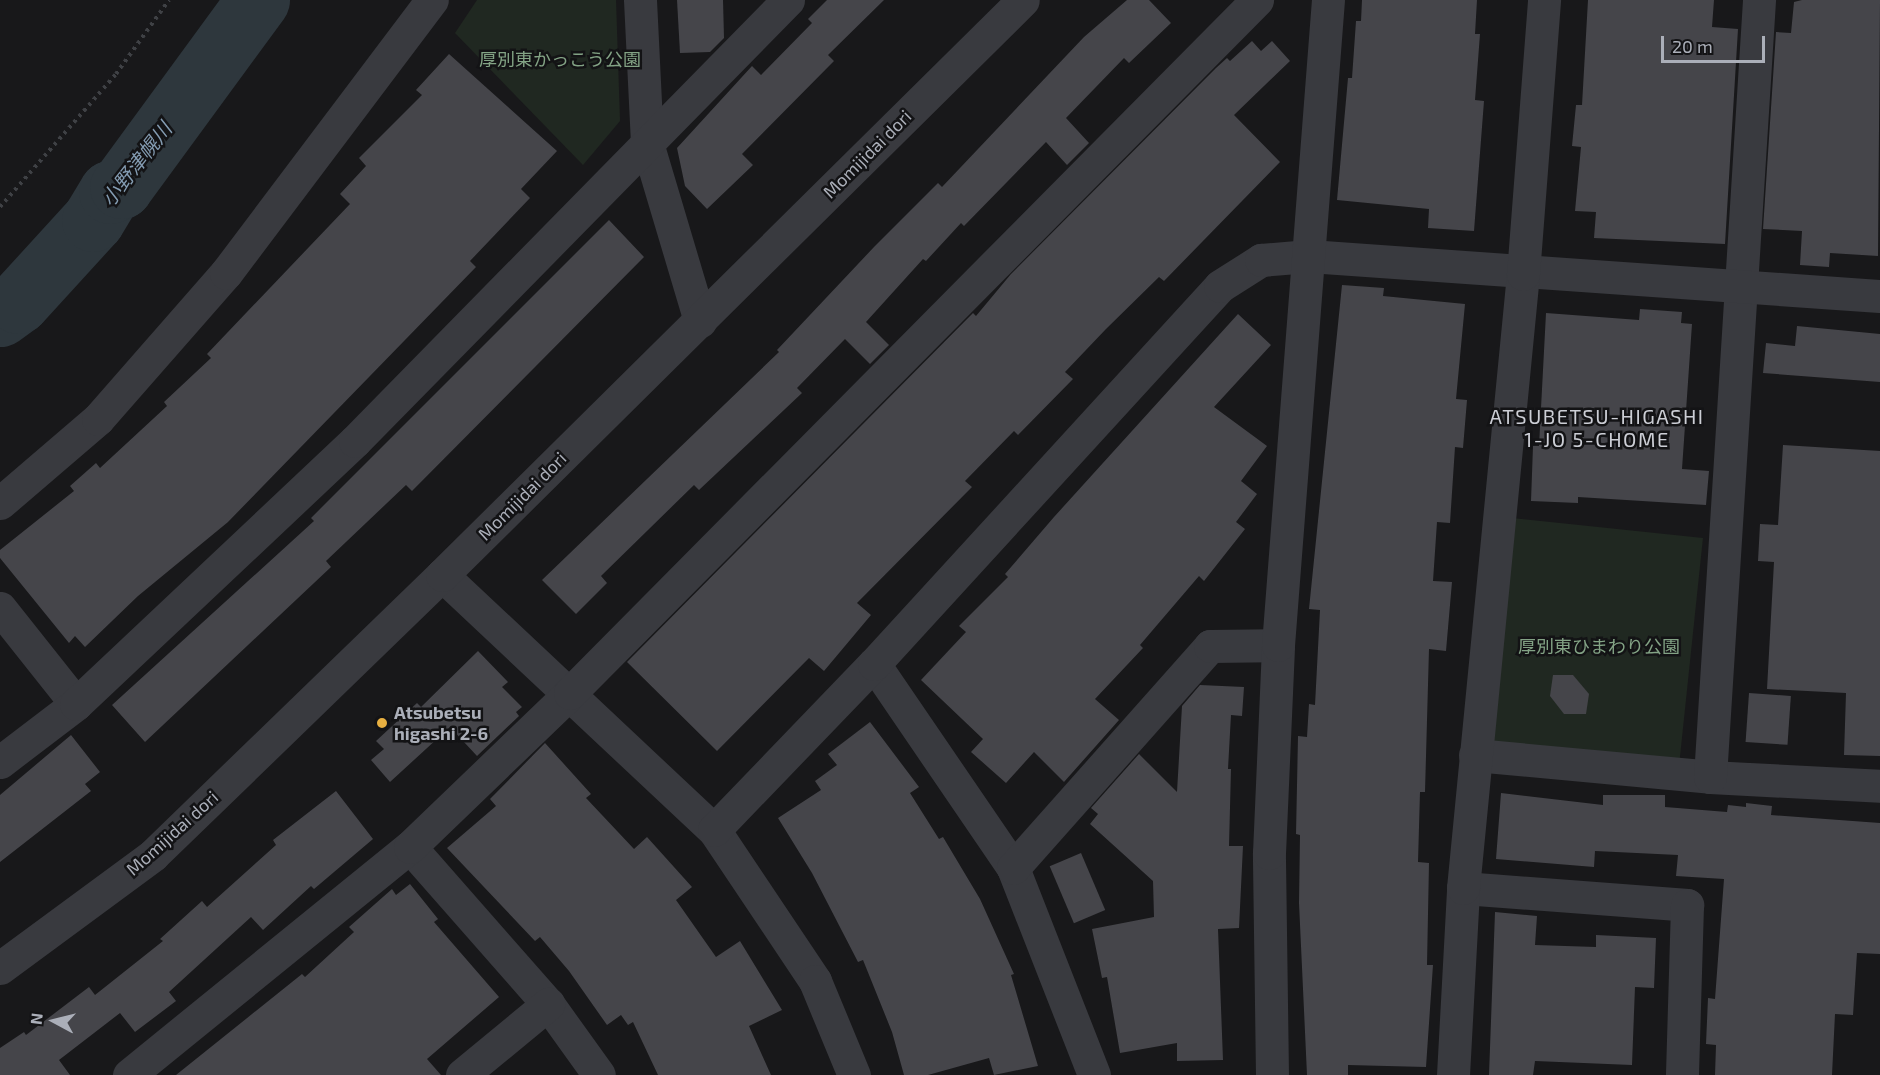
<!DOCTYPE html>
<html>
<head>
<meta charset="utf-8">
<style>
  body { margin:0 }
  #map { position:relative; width:1880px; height:1075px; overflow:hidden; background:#18181a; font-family:"Exo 2","Noto Sans JP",sans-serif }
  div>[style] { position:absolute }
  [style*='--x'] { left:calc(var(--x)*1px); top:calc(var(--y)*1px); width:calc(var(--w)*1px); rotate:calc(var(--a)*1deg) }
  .green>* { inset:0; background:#202821; transform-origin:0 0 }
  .river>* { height:63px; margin:-31.5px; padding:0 31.5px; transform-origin:31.5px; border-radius:31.5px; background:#2e373d }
  .building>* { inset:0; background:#45454a; transform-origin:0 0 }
  .path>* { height:4px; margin-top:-2px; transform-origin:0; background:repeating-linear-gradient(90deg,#3f4145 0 3px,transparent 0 7.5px) }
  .minor>* { height:33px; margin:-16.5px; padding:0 16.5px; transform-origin:16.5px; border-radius:16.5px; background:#393a3f }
  .tertiary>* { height:33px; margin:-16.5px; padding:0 16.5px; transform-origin:16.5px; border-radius:16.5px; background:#393a3f }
  .dots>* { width:16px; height:16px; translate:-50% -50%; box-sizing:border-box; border:3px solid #131315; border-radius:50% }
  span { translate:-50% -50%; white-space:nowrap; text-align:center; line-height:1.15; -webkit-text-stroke:5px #131315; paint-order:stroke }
  .park-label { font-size:18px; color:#83a385 }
  .street-label { font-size:18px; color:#abafb9 }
  .poi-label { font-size:18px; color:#abafb9; font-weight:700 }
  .left { translate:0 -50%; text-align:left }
  .water-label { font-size:20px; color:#849cb2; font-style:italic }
  .neighbourhood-label { font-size:20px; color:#ccced5; letter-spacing:1.5px }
  .north { position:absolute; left:24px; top:991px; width:60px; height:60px; -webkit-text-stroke:4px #131315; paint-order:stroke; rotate:277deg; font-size:16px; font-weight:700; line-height:24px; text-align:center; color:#abafb9 }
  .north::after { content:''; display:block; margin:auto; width:21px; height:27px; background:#abafb9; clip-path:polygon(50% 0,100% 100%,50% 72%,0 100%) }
  .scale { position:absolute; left:1661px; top:36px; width:104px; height:27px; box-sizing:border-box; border:3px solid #abafb9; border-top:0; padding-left:8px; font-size:18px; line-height:21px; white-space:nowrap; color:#abafb9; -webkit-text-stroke:4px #131315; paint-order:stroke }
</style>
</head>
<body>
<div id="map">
  <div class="green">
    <i style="clip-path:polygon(477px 0,616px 0,620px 121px,583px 165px,455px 33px)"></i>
    <i style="left:1512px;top:518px;width:192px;height:229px;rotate:6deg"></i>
  </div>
  <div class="river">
    <i style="--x:0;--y:315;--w:22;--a:-36"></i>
    <i style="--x:18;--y:302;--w:111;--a:-47.6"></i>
    <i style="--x:93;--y:220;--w:33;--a:-59"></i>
    <i style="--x:110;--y:192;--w:12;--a:-24"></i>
    <i style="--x:121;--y:187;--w:232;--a:-53.8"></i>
  </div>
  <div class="building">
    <i style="clip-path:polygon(677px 0,723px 0,724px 38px,710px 52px,680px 53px)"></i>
    <i style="clip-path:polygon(827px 0,884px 0,828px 55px,834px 61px,742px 154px,753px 165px,707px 209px,685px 186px,677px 148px,752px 66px,761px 75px,812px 23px,808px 19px)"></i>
    <i style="clip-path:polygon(1127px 0,1149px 0,1171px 23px,1129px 63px,1124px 58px,1066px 118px,1089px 143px,1067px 165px,1046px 142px,964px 226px,961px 223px,926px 261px,923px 259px,866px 322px,889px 345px,870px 364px,845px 339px,797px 388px,802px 393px,699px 490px,694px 485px,601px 576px,607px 583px,576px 614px,542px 580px,779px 352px,777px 350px,874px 247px,938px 183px,942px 187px,1084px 37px)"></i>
    <i style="clip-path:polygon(1362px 0,1477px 0,1475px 34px,1480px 34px,1475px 100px,1484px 101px,1474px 231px,1428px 228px,1429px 209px,1337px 200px,1348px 78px,1352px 78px,1356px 21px,1361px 21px)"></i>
    <i style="clip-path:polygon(1588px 0,1714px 0,1712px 27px,1738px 29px,1725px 244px,1594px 238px,1596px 212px,1575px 211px,1581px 147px,1572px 146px,1576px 105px,1582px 105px)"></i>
    <i style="clip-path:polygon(1802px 0,1880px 0,1878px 256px,1830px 253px,1829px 267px,1800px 265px,1802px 231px,1763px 229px,1776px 32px,1791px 33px,1794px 2px)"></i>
    <i style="clip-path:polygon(1252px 41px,1261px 51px,1272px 41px,1290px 61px,1234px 115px,1280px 162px,1164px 281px,1159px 277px,1106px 329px,1065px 372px,1073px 379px,1018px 435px,1014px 431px,965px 481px,972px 487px,857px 603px,871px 615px,824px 671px,809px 658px,717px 751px,627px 662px,973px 313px,976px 316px,1011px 274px,1216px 68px,1227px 58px,1230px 61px)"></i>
    <i style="clip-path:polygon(449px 54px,557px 151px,521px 189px,530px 198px,470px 261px,476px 267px,228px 522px,138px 596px,85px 647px,75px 636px,69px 643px,0 558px,0 550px,74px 491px,70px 486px,96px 463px,100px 468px,167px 406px,164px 402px,211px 358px,207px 354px,350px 204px,340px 194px,366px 166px,359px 158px,422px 95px,416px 90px)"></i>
    <i style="clip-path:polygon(609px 220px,644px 257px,412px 491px,406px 485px,326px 561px,331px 567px,145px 742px,112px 705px,314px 521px,311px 518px)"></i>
    <i style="clip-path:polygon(1342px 285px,1384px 288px,1383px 296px,1465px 304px,1456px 399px,1467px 400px,1463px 448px,1455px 447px,1450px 523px,1437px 522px,1433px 581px,1452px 582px,1446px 651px,1429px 649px,1425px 792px,1420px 792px,1418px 862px,1429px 863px,1427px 965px,1433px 965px,1426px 1067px,1348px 1065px,1348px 1075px,1307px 1075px,1299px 903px,1300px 835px,1296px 834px,1298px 736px,1307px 737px,1309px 704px,1315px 705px,1320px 610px,1309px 609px)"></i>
    <i style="clip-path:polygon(1640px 309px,1682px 312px,1681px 323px,1692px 324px,1682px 469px,1709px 471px,1706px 505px,1578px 497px,1578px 503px,1531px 501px,1533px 446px,1539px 446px,1546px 313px,1639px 320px)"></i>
    <i style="clip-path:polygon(1238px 314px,1271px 345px,1214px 407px,1267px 446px,1241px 481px,1257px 494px,1236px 522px,1245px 529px,1204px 581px,1199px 576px,1140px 645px,1143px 648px,1095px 699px,1119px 720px,1064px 782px,1034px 752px,1006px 783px,971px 752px,983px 739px,921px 680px,966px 632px,959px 626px,1008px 577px,1005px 574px,1054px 517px)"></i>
    <i style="clip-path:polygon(1797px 326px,1880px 334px,1880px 382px,1763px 373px,1766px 343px,1795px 346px)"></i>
    <i style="clip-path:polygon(1783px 445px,1880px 451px,1880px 756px,1844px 755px,1846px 693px,1767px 689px,1774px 562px,1758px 561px,1760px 524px,1778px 525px)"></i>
    <i style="clip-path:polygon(478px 651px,508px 682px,502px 687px,522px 707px,516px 712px,519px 716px,477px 756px,450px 727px,390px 782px,371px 760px,384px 749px,376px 741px,417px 703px,421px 707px)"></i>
    <i style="clip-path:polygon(1553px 675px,1573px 675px,1589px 694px,1586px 714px,1564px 714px,1550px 696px)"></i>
    <i style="clip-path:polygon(1200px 685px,1244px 687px,1242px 716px,1231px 715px,1228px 769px,1231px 769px,1229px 846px,1243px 846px,1239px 928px,1218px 929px,1223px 1060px,1177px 1061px,1177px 1043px,1120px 1053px,1107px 977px,1102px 978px,1092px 929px,1154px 917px,1153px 881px,1090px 824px,1098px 814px,1091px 808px,1139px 754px,1177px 792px,1182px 706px)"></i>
    <i style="left:1749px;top:693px;width:42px;height:49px;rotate:4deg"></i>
    <i style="clip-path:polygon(870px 722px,919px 787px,910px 793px,939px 839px,943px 837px,980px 899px,1014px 974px,1011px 975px,1038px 1066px,994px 1075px,989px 1058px,928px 1075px,904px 1075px,892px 1032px,863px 960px,858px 962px,812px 873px,778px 818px,821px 790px,815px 781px,837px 765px,828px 754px)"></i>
    <i style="clip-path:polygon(71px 735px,100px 772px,85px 784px,91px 791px,0 862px,0 795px)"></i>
    <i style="clip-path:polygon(545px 743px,591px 794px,586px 798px,634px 849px,647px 837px,692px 887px,676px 900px,716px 957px,740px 941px,782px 1010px,749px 1026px,771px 1075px,658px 1075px,633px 1022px,628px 1025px,621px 1015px,607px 1025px,569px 971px,540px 937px,535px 941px,447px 848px,496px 806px,490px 799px)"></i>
    <i style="clip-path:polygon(336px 791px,373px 839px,314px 889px,311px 886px,263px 930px,251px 917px,169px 992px,176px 1001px,135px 1032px,120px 1013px,59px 1060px,70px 1075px,0 1075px,0 1048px,24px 1032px,26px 1035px,89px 987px,95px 995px,163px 941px,160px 939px,202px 901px,207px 907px,276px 845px,273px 840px)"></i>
    <i style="clip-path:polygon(1501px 793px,1603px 805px,1603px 795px,1665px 795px,1665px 807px,1727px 812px,1728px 805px,1746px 807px,1746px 803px,1772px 806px,1771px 815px,1880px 823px,1880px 954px,1857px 953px,1853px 1015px,1835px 1014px,1832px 1075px,1715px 1075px,1716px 1045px,1706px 1044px,1708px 998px,1715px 999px,1724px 879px,1676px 876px,1678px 855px,1595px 851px,1594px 867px,1496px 859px)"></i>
    <i style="left:1081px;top:853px;width:62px;height:34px;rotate:67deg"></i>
    <i style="clip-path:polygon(410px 884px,438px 919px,434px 922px,499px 997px,427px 1059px,441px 1075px,176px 1075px,302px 974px,305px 977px,354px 932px,349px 927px,392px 889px,396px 895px)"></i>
    <i style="clip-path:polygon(1495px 912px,1537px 916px,1535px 945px,1596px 947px,1596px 935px,1656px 938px,1654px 988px,1635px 987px,1632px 1065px,1535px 1061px,1533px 1075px,1489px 1075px)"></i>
  </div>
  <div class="path">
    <i style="--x:0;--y:207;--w:176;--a:-48.9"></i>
    <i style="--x:116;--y:74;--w:91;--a:-54.4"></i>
  </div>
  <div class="minor">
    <i style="--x:640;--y:0;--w:143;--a:87.2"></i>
    <i style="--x:647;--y:143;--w:186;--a:73.4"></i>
    <i style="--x:0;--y:503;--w:129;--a:-40.6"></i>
    <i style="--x:98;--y:419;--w:194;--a:-48.8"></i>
    <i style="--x:226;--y:273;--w:342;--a:-53"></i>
    <i style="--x:442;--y:575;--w:373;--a:43.2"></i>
    <i style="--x:714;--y:830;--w:182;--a:56.2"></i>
    <i style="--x:815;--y:981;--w:102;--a:67.5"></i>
    <i style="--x:0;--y:608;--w:122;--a:51.6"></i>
    <i style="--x:874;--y:664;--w:247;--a:55.7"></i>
    <i style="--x:1013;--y:868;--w:222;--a:68.6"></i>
    <i style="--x:1475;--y:755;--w:236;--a:5.3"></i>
    <i style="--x:1710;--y:777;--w:170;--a:3"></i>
    <i style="--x:0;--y:762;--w:96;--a:-37.3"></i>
    <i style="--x:76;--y:704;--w:383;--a:-43.3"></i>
    <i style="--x:355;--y:441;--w:618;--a:-45.52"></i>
    <i style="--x:1710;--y:777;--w:779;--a:-86.39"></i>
    <i style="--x:714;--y:830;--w:231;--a:-46.1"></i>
    <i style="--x:874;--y:664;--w:512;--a:-47.53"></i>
    <i style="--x:1220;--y:286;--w:49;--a:-32.4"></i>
    <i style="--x:1261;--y:260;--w:48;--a:-4.8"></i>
    <i style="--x:1309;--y:256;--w:572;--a:4.01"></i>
    <i style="--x:410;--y:847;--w:209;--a:48.7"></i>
    <i style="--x:548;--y:1004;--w:87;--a:54.3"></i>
    <i style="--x:1013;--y:868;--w:297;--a:-48.4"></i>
    <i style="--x:1210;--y:646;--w:68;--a:-0.8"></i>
    <i style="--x:1463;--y:888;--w:225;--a:4.3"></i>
    <i style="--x:1687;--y:905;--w:170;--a:91.7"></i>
    <i style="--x:129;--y:1075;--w:362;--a:-39.1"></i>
    <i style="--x:410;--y:847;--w:222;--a:-43.9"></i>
    <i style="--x:570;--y:693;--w:976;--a:-45.25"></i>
    <i style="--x:462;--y:1075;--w:112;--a:-39.5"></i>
    <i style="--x:1272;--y:1075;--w:222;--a:-90.8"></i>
    <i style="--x:1269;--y:853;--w:208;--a:-87.5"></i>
    <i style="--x:1278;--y:645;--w:647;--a:-85.57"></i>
    <i style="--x:1453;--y:1075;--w:187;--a:-86.9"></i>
    <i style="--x:1463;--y:888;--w:617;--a:-84.42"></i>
    <i style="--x:1523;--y:274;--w:275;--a:-85.6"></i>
  </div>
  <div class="tertiary">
    <i style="--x:0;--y:968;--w:190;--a:-36.4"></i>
    <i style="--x:153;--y:855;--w:402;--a:-44.1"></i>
    <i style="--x:442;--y:575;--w:817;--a:-44.7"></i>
  </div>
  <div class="dots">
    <i style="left:382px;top:723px;background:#e8b041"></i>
  </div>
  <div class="park-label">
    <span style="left:560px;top:59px">厚別東かっこう公園</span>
    <span style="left:1599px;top:646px">厚別東ひまわり公園</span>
  </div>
  <div class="street-label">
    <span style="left:867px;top:154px;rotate:-45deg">Momijidai dori</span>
    <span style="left:522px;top:496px;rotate:-45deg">Momijidai dori</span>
    <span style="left:172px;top:833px;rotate:-42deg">Momijidai dori</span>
  </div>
  <div class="poi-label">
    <span class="left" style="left:394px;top:723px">Atsubetsu<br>higashi 2-6</span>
  </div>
  <div class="water-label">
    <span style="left:136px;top:164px;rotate:-52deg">小野津幌川</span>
  </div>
  <div class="neighbourhood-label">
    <span style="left:1597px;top:428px">ATSUBETSU-HIGASHI<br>1-JO 5-CHOME</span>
  </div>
  <div class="north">N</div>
  <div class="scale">20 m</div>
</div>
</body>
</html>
